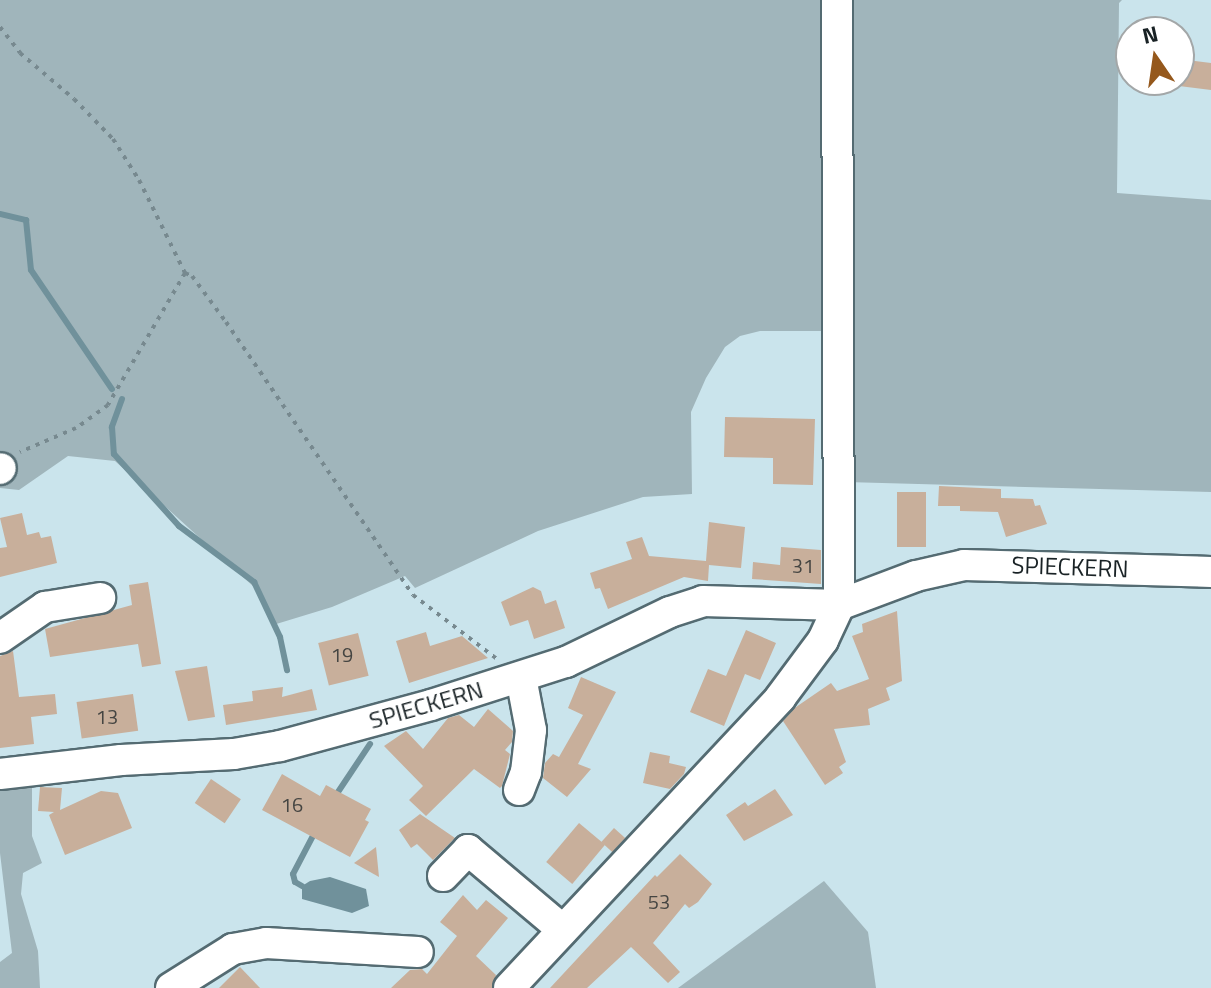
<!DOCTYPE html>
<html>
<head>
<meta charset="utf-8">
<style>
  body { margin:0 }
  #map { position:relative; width:1211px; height:988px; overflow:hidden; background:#cae4ec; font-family:"Titillium Web",sans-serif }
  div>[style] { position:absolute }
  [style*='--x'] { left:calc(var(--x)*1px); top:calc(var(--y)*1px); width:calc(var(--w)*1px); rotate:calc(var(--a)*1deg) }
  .green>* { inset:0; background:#a0b5bb }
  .water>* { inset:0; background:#70919b }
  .stream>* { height:6px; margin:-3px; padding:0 3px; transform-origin:3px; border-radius:3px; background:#70919b }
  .building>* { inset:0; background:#c8af9b; transform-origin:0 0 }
  .path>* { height:4px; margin-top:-2px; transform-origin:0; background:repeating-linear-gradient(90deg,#77898f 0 4px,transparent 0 10px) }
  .roads { filter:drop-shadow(2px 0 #546b72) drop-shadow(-2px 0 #546b72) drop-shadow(0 2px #546b72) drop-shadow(0 -2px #546b72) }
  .minor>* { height:30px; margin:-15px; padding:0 15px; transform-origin:15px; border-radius:15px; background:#fff }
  span { translate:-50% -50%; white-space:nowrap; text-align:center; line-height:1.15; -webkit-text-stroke:7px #fff; paint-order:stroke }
  .number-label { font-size:20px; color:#454542 }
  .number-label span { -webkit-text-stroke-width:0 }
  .street-label { font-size:24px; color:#192225 }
  .north { position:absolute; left:1115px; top:16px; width:80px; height:80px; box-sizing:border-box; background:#fff; border:2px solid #a3a7a8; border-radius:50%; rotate:347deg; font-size:22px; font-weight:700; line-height:32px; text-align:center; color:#192225 }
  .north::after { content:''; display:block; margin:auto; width:28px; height:36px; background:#95581c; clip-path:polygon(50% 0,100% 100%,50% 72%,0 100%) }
</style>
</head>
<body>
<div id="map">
  <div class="green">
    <i style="clip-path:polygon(0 0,1122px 0,1119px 3px,1117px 193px,1211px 200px,1211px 492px,846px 482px,846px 331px,760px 331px,740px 336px,725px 347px,706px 378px,691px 412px,692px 494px,643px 497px,538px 531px,415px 588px,405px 576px,332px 607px,273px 625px,254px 587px,115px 461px,68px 456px,19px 490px,0 488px)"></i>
    <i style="clip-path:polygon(32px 781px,32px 836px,42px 863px,23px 873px,21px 894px,38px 951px,40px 988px,0 988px,0 962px,12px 953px,0 853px,0 785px)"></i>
    <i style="clip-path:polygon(824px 881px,868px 932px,876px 988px,678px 988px)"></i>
  </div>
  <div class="water">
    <i style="clip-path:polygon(330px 877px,366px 889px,369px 906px,352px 913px,302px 899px,302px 886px,310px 881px)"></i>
  </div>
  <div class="stream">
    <i style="--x:0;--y:214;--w:27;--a:13"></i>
    <i style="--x:26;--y:220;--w:50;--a:84.3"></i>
    <i style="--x:31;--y:270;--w:144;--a:55.8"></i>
    <i style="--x:122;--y:399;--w:30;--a:110"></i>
    <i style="--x:112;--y:427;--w:27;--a:86"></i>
    <i style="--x:114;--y:454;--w:97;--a:47.9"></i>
    <i style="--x:179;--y:526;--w:94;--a:36.7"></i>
    <i style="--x:254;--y:582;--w:61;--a:64.7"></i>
    <i style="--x:280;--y:637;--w:34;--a:78"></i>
    <i style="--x:334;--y:798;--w:65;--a:-56.3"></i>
    <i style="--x:302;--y:886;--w:8;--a:-150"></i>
    <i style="--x:295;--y:882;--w:8;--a:-104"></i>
    <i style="--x:293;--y:874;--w:47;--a:-62.4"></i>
  </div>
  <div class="building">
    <i style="clip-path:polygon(1179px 59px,1211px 63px,1211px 90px,1179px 86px)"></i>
    <i style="clip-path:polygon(725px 417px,815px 419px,813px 485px,773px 484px,773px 458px,724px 457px)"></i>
    <i style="clip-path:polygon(939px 486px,1001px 489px,1001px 498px,1033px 499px,1035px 506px,1040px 505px,1047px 524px,1006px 537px,998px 512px,960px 511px,960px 506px,938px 506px)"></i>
    <i style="left:897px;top:492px;width:29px;height:55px"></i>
    <i style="clip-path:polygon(22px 513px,27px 535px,39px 532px,41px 538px,51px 536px,57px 563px,0 577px,0 548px,7px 547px,0 518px)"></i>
    <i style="clip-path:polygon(709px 522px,745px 527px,741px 568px,709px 565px,708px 581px,684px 577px,608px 609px,600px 588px,595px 589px,590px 573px,632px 559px,626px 542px,642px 537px,649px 556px,706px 561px)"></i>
    <i style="clip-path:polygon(781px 547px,821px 550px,821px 584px,752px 579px,753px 562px,780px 565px)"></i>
    <i style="clip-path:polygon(148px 582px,161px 664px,142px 667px,138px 644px,50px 657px,45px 629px,132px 605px,129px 585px)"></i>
    <i style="clip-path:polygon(533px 587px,541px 591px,545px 604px,556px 600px,565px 628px,534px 639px,528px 620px,510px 626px,501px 602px)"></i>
    <i style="clip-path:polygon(897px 611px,902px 681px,886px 688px,890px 700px,868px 709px,870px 725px,834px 729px,846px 762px,839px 767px,843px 773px,825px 785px,783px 721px,796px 707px,831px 683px,837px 691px,869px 679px,852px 636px,863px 632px,862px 624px)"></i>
    <i style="clip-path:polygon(746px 630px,776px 643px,760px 680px,745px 674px,724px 726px,690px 712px,708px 669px,726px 676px)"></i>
    <i style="clip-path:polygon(426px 632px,430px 646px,462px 636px,488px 658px,409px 683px,396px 641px)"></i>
    <i style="left:358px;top:633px;width:44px;height:41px;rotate:76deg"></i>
    <i style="clip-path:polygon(13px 651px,19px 697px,55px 694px,57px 714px,31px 717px,34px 744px,0 748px,0 656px)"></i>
    <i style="clip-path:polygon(207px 666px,215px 717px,188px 721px,175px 671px)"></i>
    <i style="clip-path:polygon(581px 677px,616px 692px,578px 764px,591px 769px,567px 797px,543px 778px,545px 763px,553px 754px,559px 757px,583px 715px,568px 708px)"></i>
    <i style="clip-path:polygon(283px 687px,282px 697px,312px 689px,317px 710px,226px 725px,223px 705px,253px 701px,252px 691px)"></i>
    <i style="left:133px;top:694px;width:37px;height:57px;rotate:82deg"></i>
    <i style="clip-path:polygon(488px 709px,513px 731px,512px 742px,505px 750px,510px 754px,502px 786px,500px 788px,474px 769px,426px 816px,409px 800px,423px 786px,384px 746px,406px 731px,423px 749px,448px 718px,459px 715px,474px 727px)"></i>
    <i style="clip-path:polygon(650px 752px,670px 756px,669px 763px,686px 767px,684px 774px,670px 789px,643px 783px)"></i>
    <i style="clip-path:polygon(282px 774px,320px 796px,326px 785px,371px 809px,365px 820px,369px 822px,350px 857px,262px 810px)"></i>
    <i style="left:211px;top:779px;width:36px;height:29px;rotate:34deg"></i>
    <i style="clip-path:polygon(40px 787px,62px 788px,60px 810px,101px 791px,118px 793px,132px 828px,65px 855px,49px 815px,54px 812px,38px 811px)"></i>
    <i style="clip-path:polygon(775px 789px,793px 815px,744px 841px,726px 815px,745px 802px,748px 806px)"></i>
    <i style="clip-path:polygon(420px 814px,455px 838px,433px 860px,417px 844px,411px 848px,399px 830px)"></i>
    <i style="left:579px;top:823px;width:34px;height:51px;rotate:40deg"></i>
    <i style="left:614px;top:828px;width:15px;height:19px;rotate:42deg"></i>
    <i style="clip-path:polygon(376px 847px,379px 877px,354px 863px)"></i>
    <i style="clip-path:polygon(680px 854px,712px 884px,698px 902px,689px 908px,685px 904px,653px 943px,680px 972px,668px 983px,631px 947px,587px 988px,550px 988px,655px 875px,657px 877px)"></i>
    <i style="clip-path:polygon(463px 895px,477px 910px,486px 900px,508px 918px,476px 956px,496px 975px,492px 988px,391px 988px,410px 970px,422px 969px,427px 974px,457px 936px,440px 922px)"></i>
    <i style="clip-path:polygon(240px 967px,260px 988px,219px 988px)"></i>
  </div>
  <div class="path">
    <i style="--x:0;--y:27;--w:33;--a:52"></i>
    <i style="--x:20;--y:53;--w:71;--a:40.4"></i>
    <i style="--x:74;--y:99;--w:56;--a:45.7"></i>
    <i style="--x:113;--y:139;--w:49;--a:57.6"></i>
    <i style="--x:139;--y:180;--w:104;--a:63.7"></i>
    <i style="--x:185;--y:273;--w:153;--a:120.3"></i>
    <i style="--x:108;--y:405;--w:39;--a:144"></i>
    <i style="--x:76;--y:428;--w:61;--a:156.8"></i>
    <i style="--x:185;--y:273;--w:8;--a:23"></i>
    <i style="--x:192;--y:276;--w:57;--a:53.5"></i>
    <i style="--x:226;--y:322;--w:331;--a:55.6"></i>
    <i style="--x:413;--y:595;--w:106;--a:37.3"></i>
  </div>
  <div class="roads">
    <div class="minor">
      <i style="--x:0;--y:469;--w:1;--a:-45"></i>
      <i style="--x:0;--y:638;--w:55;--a:-34.6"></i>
      <i style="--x:45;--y:607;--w:56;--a:-9.3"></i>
      <i style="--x:0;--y:774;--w:122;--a:-6.6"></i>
      <i style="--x:121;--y:760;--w:113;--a:-3"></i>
      <i style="--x:234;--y:754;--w:47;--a:-9.9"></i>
      <i style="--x:280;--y:746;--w:156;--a:-15.2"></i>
      <i style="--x:431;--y:705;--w:142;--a:-17.7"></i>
      <i style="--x:566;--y:662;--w:115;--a:-25.7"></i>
      <i style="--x:670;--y:612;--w:35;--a:-18"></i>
      <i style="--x:703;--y:601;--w:136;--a:1.7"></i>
      <i style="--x:839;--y:605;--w:82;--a:-20.6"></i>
      <i style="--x:916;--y:576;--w:49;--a:-12.9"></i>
      <i style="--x:964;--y:565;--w:247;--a:1.6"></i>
      <i style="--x:519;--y:790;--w:19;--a:-69"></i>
      <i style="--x:526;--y:772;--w:42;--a:-83.2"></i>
      <i style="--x:531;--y:730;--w:54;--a:-100.7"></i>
      <i style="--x:443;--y:876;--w:36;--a:-46"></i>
      <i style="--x:468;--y:850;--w:124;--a:40.1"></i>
      <i style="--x:171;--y:988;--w:73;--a:-32.2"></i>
      <i style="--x:233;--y:949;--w:34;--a:-10"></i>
      <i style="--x:266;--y:943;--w:152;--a:3.4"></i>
      <i style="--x:509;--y:988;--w:397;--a:-46.9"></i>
      <i style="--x:780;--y:698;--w:72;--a:-53.4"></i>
      <i style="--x:823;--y:640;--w:38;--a:-65"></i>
      <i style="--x:839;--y:605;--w:605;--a:-90.19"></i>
    </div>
  </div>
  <div class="number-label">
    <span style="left:803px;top:565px">31</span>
    <span style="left:342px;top:654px">19</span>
    <span style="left:107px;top:716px">13</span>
    <span style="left:292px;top:804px">16</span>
    <span style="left:659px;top:901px">53</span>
  </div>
  <div class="street-label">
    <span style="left:1070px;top:567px;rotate:2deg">SPIECKERN</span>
    <span style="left:426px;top:705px;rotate:-16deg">SPIECKERN</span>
  </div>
  <div class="north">N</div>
</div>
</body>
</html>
